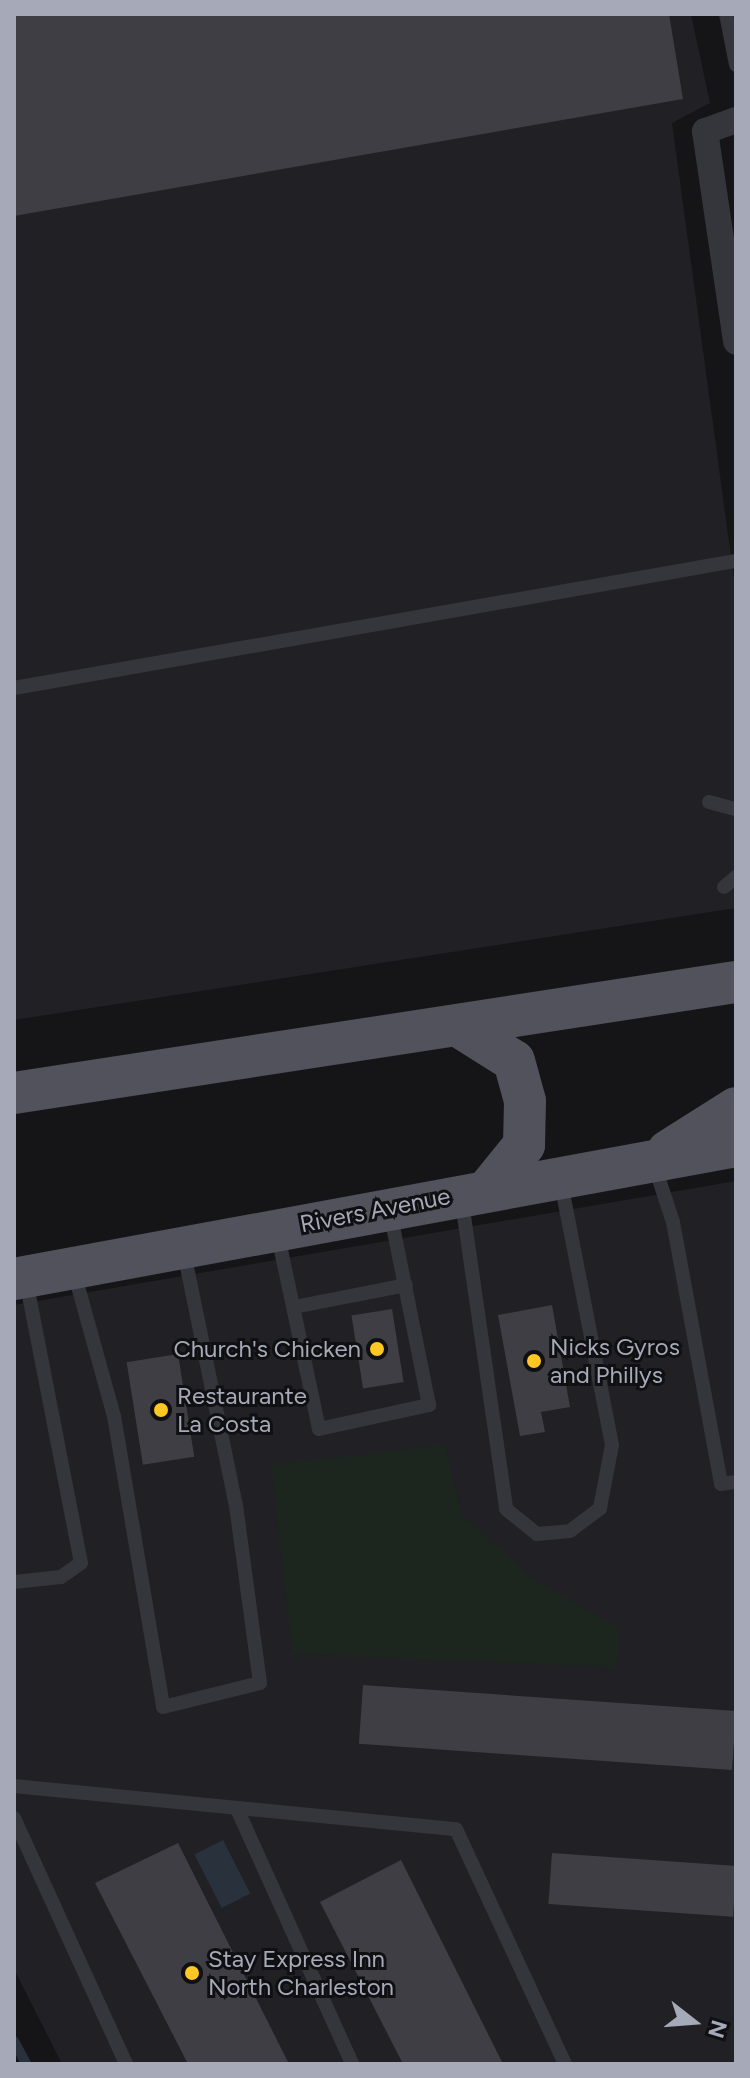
<!DOCTYPE html>
<html>
<head>
<meta charset="utf-8">
<style>
  body { margin:0 }
  #map { position:relative; width:750px; height:2078px; overflow:hidden; background:#151517; font-family:Figtree,sans-serif }
  div>[style] { position:absolute }
  [style*='--x'] { left:calc(var(--x)*1px); top:calc(var(--y)*1px); width:calc(var(--w)*1px); rotate:calc(var(--a)*1deg) }
  .built>* { inset:0; background:#212024 }
  .green>* { inset:0; background:#1c251e }
  .water>* { inset:0; background:#29323c; transform-origin:0 0 }
  .stream>* { height:10px; margin:-5px; padding:0 5px; transform-origin:5px; border-radius:5px; background:#29323c }
  .building>* { inset:0; background:#3e3e44; transform-origin:0 0 }
  .service>* { height:14px; margin:-7px; padding:0 7px; transform-origin:7px; border-radius:7px; background:#35363c }
  .minor>* { height:26px; margin:-13px; padding:0 13px; transform-origin:13px; border-radius:13px; background:#35363c }
  .primary>* { height:42px; margin:-21px; padding:0 21px; transform-origin:21px; border-radius:21px; background:#51525c }
  .dots>* { width:22px; height:22px; translate:-50% -50%; box-sizing:border-box; border:4px solid #101012; border-radius:50% }
  span { translate:-50% -50%; white-space:nowrap; text-align:center; line-height:1.15; -webkit-text-stroke:6px #101012; paint-order:stroke }
  .street-label { font-size:24px; color:#a5a9b8 }
  .poi-label { font-size:24px; color:#a5a9b8 }
  .left { translate:0 -50%; text-align:left }
  .right { translate:-100% -50%; text-align:right }
  .frame { position:absolute; inset:0; border:16px solid #a5a9b8; pointer-events:none }
  .north { position:absolute; left:654px; top:1982px; width:80px; height:80px; -webkit-text-stroke:6px #101012; paint-order:stroke; rotate:107deg; font-size:22px; font-weight:700; line-height:32px; text-align:center; color:#a5a9b8 }
  .north::after { content:''; display:block; margin:auto; width:28px; height:36px; background:#a5a9b8; clip-path:polygon(50% 0,100% 100%,50% 72%,0 100%) }
</style>
</head>
<body>
<div id="map">
  <div class="built">
    <i style="clip-path:polygon(14px 14px,691px 14px,710px 103px,672px 123px,736px 593px,736px 908px,14px 1020px)"></i>
    <i style="clip-path:polygon(736px 1181px,736px 2064px,62px 2064px,14px 1969px,14px 1305px)"></i>
  </div>
  <div class="green">
    <i style="clip-path:polygon(445px 1444px,462px 1515px,536px 1580px,620px 1629px,617px 1667px,292px 1654px,271px 1465px)"></i>
  </div>
  <div class="water">
    <i style="left:223px;top:1840px;width:60px;height:32px;rotate:63deg"></i>
  </div>
  <div class="stream">
    <i style="--x:14;--y:2041;--w:26;--a:62"></i>
  </div>
  <div class="building">
    <i style="clip-path:polygon(14px 14px,669px 14px,683px 99px,14px 216px)"></i>
    <i style="clip-path:polygon(552px 1305px,570px 1407px,541px 1412px,545px 1432px,520px 1436px,498px 1315px)"></i>
    <i style="left:392px;top:1309px;width:74px;height:41px;rotate:81deg"></i>
    <i style="left:178px;top:1354px;width:104px;height:52px;rotate:81deg"></i>
    <i style="left:363px;top:1685px;width:374px;height:59px;rotate:4deg"></i>
    <i style="clip-path:polygon(178px 1843px,289px 2064px,188px 2064px,95px 1883px)"></i>
    <i style="left:552px;top:1853px;width:185px;height:51px;rotate:4deg"></i>
    <i style="clip-path:polygon(401px 1860px,503px 2064px,403px 2064px,320px 1902px)"></i>
  </div>
  <div class="service">
    <i style="--x:726;--y:14;--w:52;--a:78.9"></i>
    <i style="--x:14;--y:688;--w:733;--a:-9.98"></i>
    <i style="--x:709;--y:802;--w:28;--a:15"></i>
    <i style="--x:724;--y:887;--w:16;--a:-40"></i>
    <i style="--x:654;--y:1164;--w:61;--a:71.9"></i>
    <i style="--x:673;--y:1222;--w:266;--a:79.6"></i>
    <i style="--x:721;--y:1484;--w:15;--a:-8"></i>
    <i style="--x:462;--y:1202;--w:310;--a:81.8"></i>
    <i style="--x:506;--y:1509;--w:40;--a:39"></i>
    <i style="--x:537;--y:1534;--w:33;--a:-5"></i>
    <i style="--x:570;--y:1531;--w:38;--a:-37"></i>
    <i style="--x:600;--y:1508;--w:64;--a:-79.2"></i>
    <i style="--x:612;--y:1445;--w:267;--a:-101"></i>
    <i style="--x:278;--y:1236;--w:197;--a:78"></i>
    <i style="--x:319;--y:1429;--w:113;--a:-12.3"></i>
    <i style="--x:429;--y:1405;--w:198;--a:-101.4"></i>
    <i style="--x:74;--y:1272;--w:149;--a:74.5"></i>
    <i style="--x:114;--y:1416;--w:295;--a:80.4"></i>
    <i style="--x:163;--y:1707;--w:100;--a:-13.9"></i>
    <i style="--x:260;--y:1683;--w:179;--a:-97.7"></i>
    <i style="--x:236;--y:1506;--w:259;--a:-101.6"></i>
    <i style="--x:294;--y:1307;--w:114;--a:-11.1"></i>
    <i style="--x:14;--y:1582;--w:47;--a:-6.1"></i>
    <i style="--x:61;--y:1577;--w:24;--a:-35"></i>
    <i style="--x:81;--y:1563;--w:288;--a:-101"></i>
    <i style="--x:14;--y:1786;--w:444;--a:5.6"></i>
    <i style="--x:456;--y:1829;--w:259;--a:65.1"></i>
    <i style="--x:238;--y:1811;--w:277;--a:65.7"></i>
    <i style="--x:14;--y:1818;--w:270;--a:65.5"></i>
  </div>
  <div class="minor">
    <i style="--x:736;--y:120;--w:33;--a:160"></i>
    <i style="--x:705;--y:131;--w:213;--a:81.6"></i>
  </div>
  <div class="primary">
    <i style="--x:463;--y:1029;--w:60;--a:32.1"></i>
    <i style="--x:514;--y:1061;--w:41;--a:74.6"></i>
    <i style="--x:525;--y:1101;--w:44;--a:91.3"></i>
    <i style="--x:524;--y:1145;--w:55;--a:129.1"></i>
    <i style="--x:14;--y:1093;--w:730;--a:-8.74"></i>
    <i style="--x:668;--y:1151;--w:80;--a:-32.3"></i>
    <i style="--x:14;--y:1279;--w:734;--a:-10.44"></i>
  </div>
  <div class="dots">
    <i style="left:377px;top:1349px;background:#ffc724"></i>
    <i style="left:534px;top:1361px;background:#ffc724"></i>
    <i style="left:161px;top:1410px;background:#ffc724"></i>
    <i style="left:192px;top:1973px;background:#ffc724"></i>
  </div>
  <div class="street-label">
    <span style="left:375px;top:1210px;rotate:-11deg">Rivers Avenue</span>
  </div>
  <div class="poi-label">
    <span class="left" style="left:550px;top:1361px">Nicks Gyros<br>and Phillys</span>
    <span class="right" style="left:361px;top:1349px">Church's Chicken</span>
    <span class="left" style="left:177px;top:1410px">Restaurante<br>La Costa</span>
    <span class="left" style="left:208px;top:1973px">Stay Express Inn<br>North Charleston</span>
  </div>
  <div class="frame"></div>
  <div class="north">N</div>
</div>
</body>
</html>
